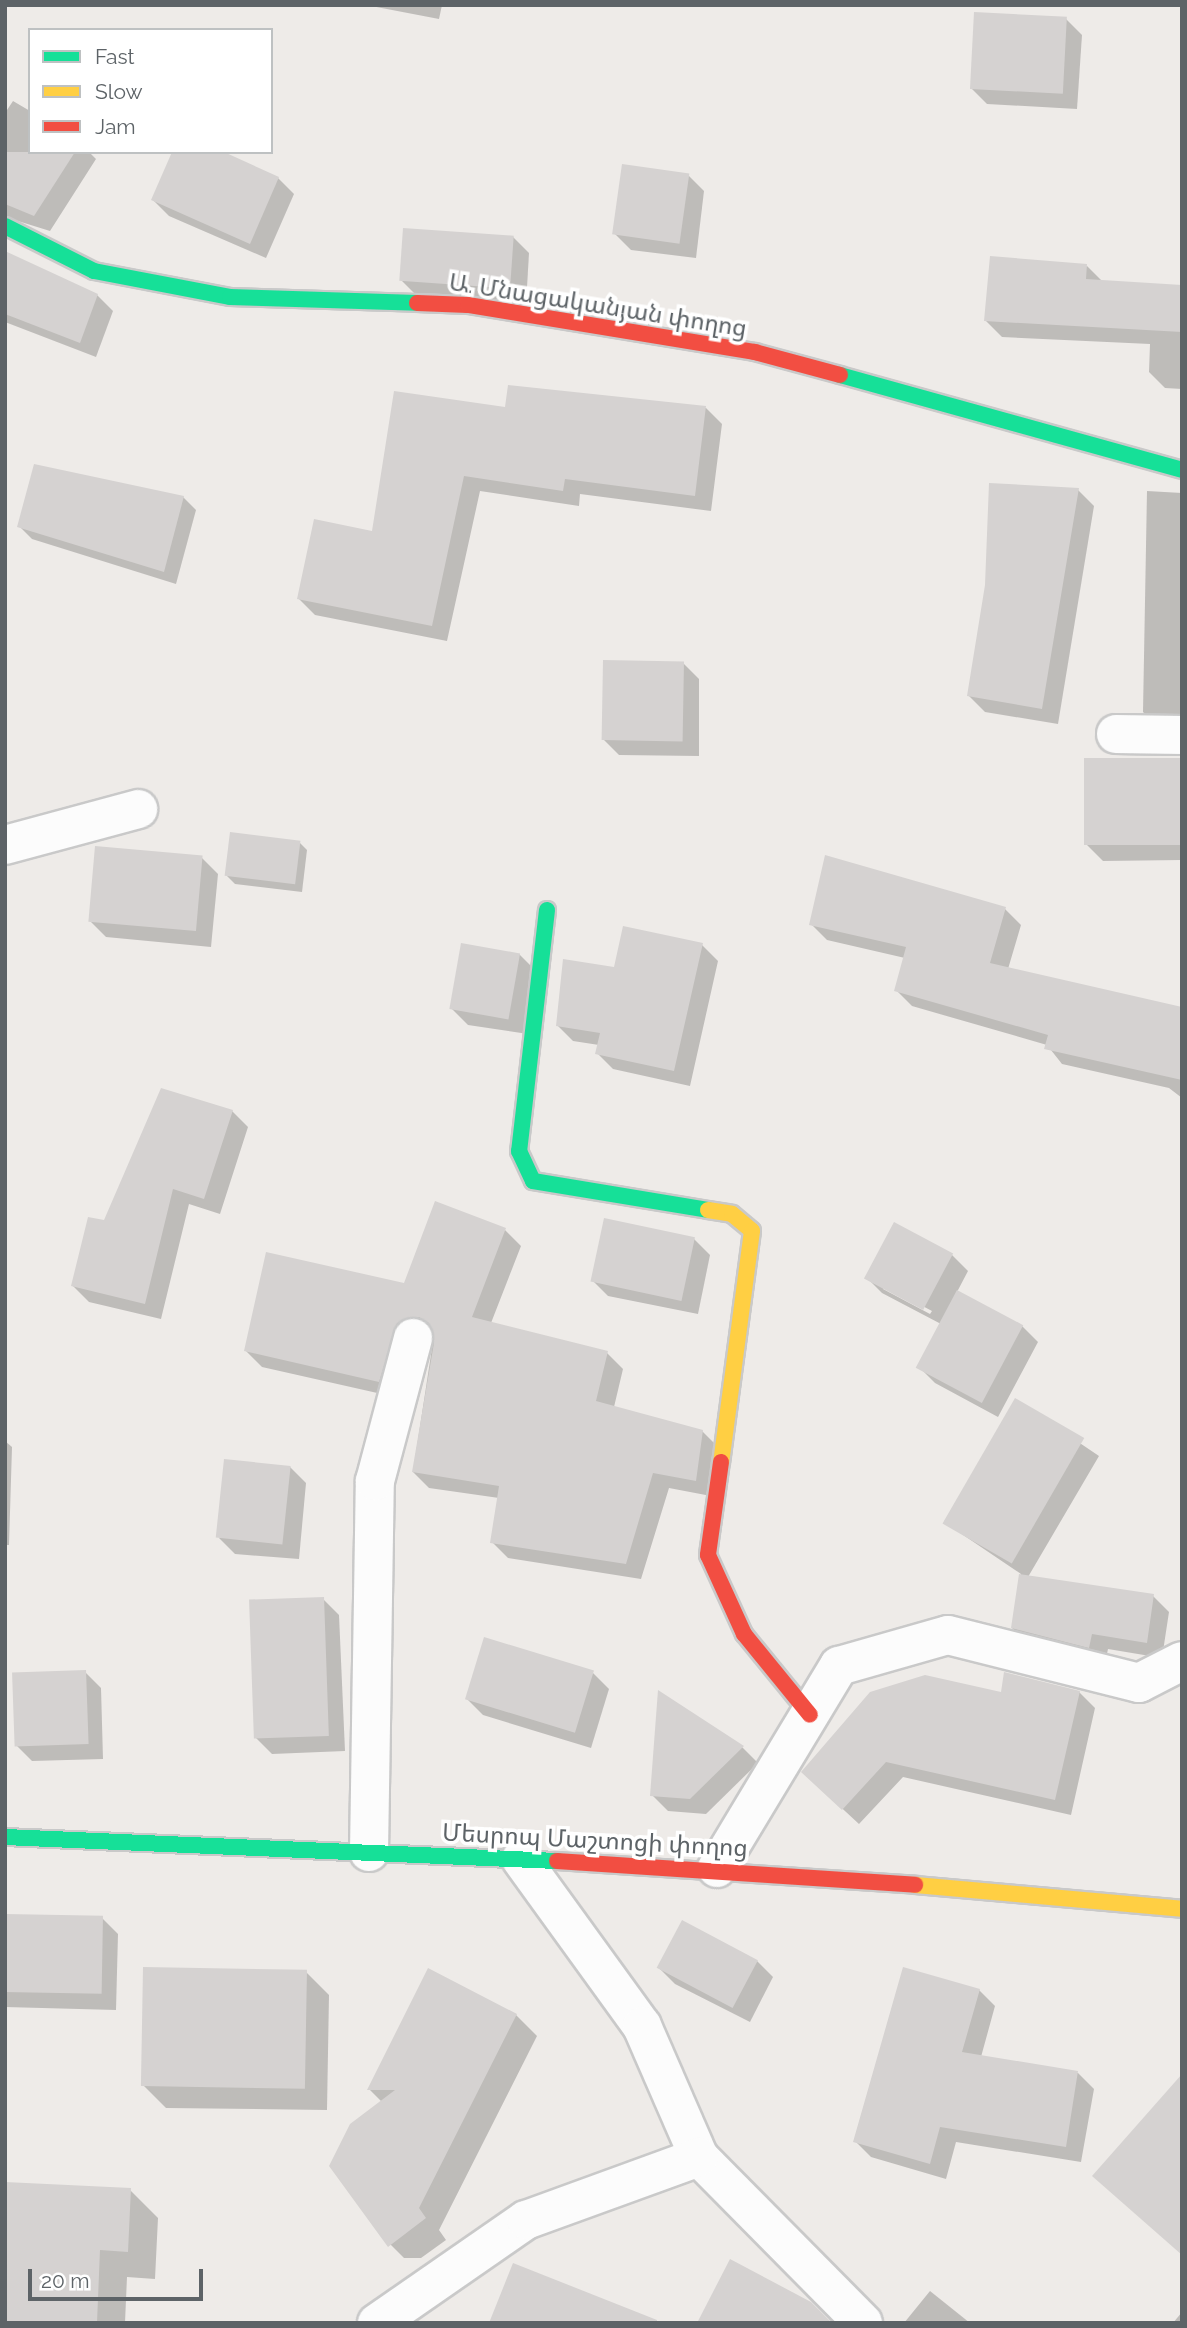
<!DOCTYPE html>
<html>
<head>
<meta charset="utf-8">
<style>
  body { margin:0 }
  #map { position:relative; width:1187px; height:2328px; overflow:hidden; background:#eeebe8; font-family:Raleway,"Noto Sans Armenian",sans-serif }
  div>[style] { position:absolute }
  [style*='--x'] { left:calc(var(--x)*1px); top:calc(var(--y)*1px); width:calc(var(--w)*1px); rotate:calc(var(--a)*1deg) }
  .shadow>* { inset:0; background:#0003 }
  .building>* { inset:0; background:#d5d2d1; transform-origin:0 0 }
  .roads { filter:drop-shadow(2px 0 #c9c9c9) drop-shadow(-2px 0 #c9c9c9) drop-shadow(0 2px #c9c9c9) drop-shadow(0 -2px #c9c9c9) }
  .street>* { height:38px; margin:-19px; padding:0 19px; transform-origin:19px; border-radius:19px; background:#fcfcfc }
  .fast>* { height:16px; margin:-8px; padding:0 8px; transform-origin:8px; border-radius:8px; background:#16e098 }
  .slow>* { height:16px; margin:-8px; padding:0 8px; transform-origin:8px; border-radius:8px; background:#ffcf43 }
  .jam>* { height:16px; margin:-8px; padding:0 8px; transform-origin:8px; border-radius:8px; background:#f24e42 }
  span { translate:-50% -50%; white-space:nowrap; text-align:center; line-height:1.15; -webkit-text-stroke:7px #fff; paint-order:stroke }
  .street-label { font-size:24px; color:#5d6367 }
  .frame { position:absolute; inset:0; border:7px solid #5d6367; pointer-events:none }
  .legend { position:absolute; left:28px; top:28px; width:245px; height:126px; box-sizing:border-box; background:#fff; border:2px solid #bec1c2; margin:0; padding:9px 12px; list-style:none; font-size:21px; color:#5d6367 }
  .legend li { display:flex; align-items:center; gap:14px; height:35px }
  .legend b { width:35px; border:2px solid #bec1c2 }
  .scale { position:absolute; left:28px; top:2269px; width:175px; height:32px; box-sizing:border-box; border:4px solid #5d6367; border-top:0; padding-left:9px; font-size:21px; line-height:24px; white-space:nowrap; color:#5d6367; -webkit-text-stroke:5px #fff; paint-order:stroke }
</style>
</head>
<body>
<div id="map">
  <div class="shadow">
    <i style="clip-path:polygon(366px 5px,442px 5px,439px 19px)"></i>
    <i style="clip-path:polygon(1066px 19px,1082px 35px,1077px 109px,987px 104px,971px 88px)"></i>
    <i style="clip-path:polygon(13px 101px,30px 111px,30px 152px,89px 152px,96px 159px,50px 231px,5px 217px,5px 113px)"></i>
    <i style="clip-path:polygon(688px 175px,704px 191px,696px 258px,631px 250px,615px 234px)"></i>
    <i style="clip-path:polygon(278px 178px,294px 194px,266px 258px,169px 216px,153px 200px)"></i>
    <i style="clip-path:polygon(513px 237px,529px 253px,526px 305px,417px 296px,401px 280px)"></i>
    <i style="clip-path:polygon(5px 252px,97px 295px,113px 311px,96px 357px,5px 322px)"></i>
    <i style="clip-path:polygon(1087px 266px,1103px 282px,1182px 286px,1182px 389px,1165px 388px,1149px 372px,1150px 344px,1002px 337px,986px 321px)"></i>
    <i style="clip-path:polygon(706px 408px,722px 424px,711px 511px,580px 494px,579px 506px,480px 491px,447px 641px,315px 615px,299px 599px,506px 409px)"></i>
    <i style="clip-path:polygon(1078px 490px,1094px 506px,1058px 724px,985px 712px,969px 696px,987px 585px)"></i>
    <i style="clip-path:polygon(1147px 491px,1182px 493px,1182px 729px,1159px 728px,1143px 712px)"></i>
    <i style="clip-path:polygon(183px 497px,196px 510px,176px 584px,32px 539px,19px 526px)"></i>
    <i style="clip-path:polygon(683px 663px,699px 679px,699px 756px,619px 755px,603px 739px)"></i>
    <i style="clip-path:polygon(1182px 759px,1182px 860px,1103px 861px,1087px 845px)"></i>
    <i style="clip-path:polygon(299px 842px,307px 850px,302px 892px,235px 884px,227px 876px)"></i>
    <i style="clip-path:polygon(202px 858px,218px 874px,211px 947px,106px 937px,90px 921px)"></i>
    <i style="clip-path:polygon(1005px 909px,1021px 925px,1008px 969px,1182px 1009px,1182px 1098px,1169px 1088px,1062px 1064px,1047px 1045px,912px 1006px,896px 990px,905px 958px,827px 940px,811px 924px)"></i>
    <i style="clip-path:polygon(702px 945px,718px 961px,690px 1086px,613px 1069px,597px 1053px,599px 1045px,573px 1041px,557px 1025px,615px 969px)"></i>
    <i style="clip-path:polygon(519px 954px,535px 970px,528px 1034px,468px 1025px,452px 1009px)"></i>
    <i style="clip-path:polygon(232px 1111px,248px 1127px,220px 1214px,189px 1204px,161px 1319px,89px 1302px,73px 1286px)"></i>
    <i style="clip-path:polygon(505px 1230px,521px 1246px,491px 1323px,607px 1353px,623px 1369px,614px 1407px,702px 1431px,718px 1447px,711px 1496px,669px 1488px,641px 1579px,508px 1558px,492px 1542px,499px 1498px,429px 1488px,413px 1472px,434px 1335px,425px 1332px,395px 1397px,262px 1367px,246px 1351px,406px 1285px)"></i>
    <i style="clip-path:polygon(694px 1239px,710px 1255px,698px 1314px,608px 1296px,592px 1280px)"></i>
    <i style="clip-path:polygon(evenodd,952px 1255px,968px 1271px,957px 1292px,1022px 1326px,1038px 1342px,998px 1417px,935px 1383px,919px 1367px,941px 1324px,882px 1293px,866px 1277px,952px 1255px,883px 1285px,932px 1311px,930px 1314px,883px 1289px,883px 1285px)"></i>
    <i style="clip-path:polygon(1016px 1400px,1099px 1456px,1028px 1577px,1153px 1596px,1169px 1612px,1162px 1658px,1108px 1649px,1105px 1663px,1029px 1644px,1012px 1628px,1021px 1574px,944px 1522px)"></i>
    <i style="clip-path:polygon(5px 1441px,12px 1447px,9px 1545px,5px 1545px)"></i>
    <i style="clip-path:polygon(290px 1467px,306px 1483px,299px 1559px,235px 1554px,219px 1538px)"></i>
    <i style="clip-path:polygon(323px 1599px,339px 1615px,345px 1751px,272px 1754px,256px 1738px)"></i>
    <i style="clip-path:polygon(85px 1672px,101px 1688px,103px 1759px,32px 1761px,16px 1745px)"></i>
    <i style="clip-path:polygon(593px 1673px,609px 1689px,591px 1748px,483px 1715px,467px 1699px)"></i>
    <i style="clip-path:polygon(1079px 1692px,1095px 1708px,1071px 1815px,903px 1777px,859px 1824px,819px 1787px,1002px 1694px)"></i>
    <i style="clip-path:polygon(742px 1747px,758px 1763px,706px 1814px,668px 1811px,652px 1795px)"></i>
    <i style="clip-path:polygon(5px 1916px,102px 1918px,118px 1934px,116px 2010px,5px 2007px)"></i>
    <i style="clip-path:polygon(757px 1961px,773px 1977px,750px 2022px,675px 1984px,659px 1968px)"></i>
    <i style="clip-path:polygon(306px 1972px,329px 1995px,327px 2110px,166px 2108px,143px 2085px)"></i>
    <i style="clip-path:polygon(979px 1990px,995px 2006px,981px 2057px,1078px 2073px,1094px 2089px,1081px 2162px,956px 2142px,946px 2179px,871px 2157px,855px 2141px)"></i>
    <i style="clip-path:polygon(516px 2015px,537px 2036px,439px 2230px,446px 2240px,421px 2258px,404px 2258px,383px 2237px,382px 2102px,369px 2089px)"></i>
    <i style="clip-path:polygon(130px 2190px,158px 2218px,155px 2279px,127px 2277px,125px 2323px,5px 2323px)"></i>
    <i style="clip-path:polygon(930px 2291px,970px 2323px,904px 2323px)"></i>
    <i style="clip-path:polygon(1182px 2312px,1182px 2323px,1173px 2323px)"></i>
  </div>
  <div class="building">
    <i style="left:974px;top:12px;width:93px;height:77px;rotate:3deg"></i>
    <i style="clip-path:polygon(5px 152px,75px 152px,34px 216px,5px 204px)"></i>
    <i style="clip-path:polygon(172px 152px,224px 152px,279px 177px,250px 244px,151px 200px)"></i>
    <i style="left:622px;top:164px;width:68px;height:71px;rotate:8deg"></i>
    <i style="left:403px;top:228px;width:111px;height:53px;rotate:4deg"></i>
    <i style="clip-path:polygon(5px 251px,98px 294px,80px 343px,5px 314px)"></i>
    <i style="clip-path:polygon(990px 256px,1087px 264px,1086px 279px,1182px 285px,1182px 332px,984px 321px)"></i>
    <i style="clip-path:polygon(508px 385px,706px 406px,695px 496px,565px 479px,563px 491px,464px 476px,432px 626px,297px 599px,314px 519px,372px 531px,394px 391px,505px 407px)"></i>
    <i style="clip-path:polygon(34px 464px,184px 496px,164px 572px,17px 527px)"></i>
    <i style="clip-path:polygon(989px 483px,1079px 488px,1042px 709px,967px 696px,985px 585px)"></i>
    <i style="left:603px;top:660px;width:81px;height:80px;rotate:1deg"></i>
    <i style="left:1182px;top:758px;width:87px;height:98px;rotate:90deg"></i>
    <i style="left:230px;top:832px;width:71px;height:44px;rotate:7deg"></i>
    <i style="left:95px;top:846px;width:108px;height:76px;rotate:5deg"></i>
    <i style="clip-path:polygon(825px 855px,1006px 907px,990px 963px,1182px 1007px,1182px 1080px,1044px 1049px,1048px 1035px,894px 991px,906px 947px,809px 925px)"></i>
    <i style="clip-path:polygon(623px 926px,703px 943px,674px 1071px,595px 1054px,600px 1033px,556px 1026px,563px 959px,614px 967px)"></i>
    <i style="left:461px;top:943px;width:60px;height:67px;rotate:10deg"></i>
    <i style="clip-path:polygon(161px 1088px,233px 1110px,204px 1199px,173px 1189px,145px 1304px,71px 1286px,88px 1217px,104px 1220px)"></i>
    <i style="clip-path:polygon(435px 1201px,506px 1228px,472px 1317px,608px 1351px,596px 1401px,703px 1430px,696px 1481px,653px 1473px,626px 1564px,490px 1543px,499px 1486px,412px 1472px,434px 1343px,429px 1323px,419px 1317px,397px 1323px,379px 1382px,244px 1351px,266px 1252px,404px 1283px)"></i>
    <i style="left:604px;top:1218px;width:93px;height:65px;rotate:12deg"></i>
    <i style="left:894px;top:1222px;width:67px;height:64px;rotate:28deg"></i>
    <i style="left:957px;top:1290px;width:75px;height:88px;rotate:28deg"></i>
    <i style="left:1015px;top:1398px;width:80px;height:145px;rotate:30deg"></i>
    <i style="left:224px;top:1459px;width:67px;height:79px;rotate:6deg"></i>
    <i style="clip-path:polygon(1019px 1574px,1154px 1594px,1147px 1643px,1092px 1634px,1089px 1648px,1011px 1628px)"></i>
    <i style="left:324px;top:1597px;width:139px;height:75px;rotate:88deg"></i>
    <i style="left:484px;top:1637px;width:115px;height:65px;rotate:17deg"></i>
    <i style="left:86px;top:1670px;width:74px;height:74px;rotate:88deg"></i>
    <i style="clip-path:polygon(1004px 1672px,1080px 1691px,1055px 1800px,886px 1762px,842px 1810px,801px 1772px,870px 1692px,925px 1675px,1001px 1692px)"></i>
    <i style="clip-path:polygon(658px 1690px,744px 1746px,690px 1799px,650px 1796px)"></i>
    <i style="left:5px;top:1914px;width:98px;height:78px;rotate:1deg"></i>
    <i style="left:682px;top:1920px;width:86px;height:54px;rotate:28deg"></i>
    <i style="left:143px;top:1967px;width:164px;height:119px;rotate:1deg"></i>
    <i style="clip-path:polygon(903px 1967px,980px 1989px,962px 2052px,1078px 2071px,1066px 2147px,940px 2127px,930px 2164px,853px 2142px)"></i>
    <i style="clip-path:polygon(428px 1968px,517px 2014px,419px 2208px,426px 2218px,388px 2247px,329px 2166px,350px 2124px,395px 2090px,367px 2090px)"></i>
    <i style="clip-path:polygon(1182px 2074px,1182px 2255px,1092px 2176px)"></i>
    <i style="clip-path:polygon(5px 2182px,131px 2188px,128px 2252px,100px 2250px,97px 2323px,5px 2323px)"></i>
    <i style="clip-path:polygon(730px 2259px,811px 2302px,832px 2323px,697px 2323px)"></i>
    <i style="clip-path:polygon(513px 2263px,657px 2320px,657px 2323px,489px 2323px)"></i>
  </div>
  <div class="roads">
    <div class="street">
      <i style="--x:1116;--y:734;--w:66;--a:0.9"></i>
      <i style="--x:5;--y:845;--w:138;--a:-15.1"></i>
      <i style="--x:369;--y:1852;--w:371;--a:-89.1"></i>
      <i style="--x:375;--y:1481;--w:148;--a:-75.1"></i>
      <i style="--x:521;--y:1859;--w:206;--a:54.1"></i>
      <i style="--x:642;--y:2026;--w:143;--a:66.5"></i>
      <i style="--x:699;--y:2157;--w:233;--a:45.3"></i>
      <i style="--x:717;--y:1868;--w:236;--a:-58.9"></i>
      <i style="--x:839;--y:1666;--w:113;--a:-15.9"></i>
      <i style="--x:948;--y:1635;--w:197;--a:14.1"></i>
      <i style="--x:1139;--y:1683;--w:48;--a:-27.1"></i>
      <i style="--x:377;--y:2323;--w:181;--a:-34.7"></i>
      <i style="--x:526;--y:2220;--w:184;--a:-20"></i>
    </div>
    <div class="fast">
      <i style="--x:5;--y:226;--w:100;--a:26.8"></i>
      <i style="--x:94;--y:271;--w:138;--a:10.8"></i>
      <i style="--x:230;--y:297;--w:187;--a:1.8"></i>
      <i style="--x:840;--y:375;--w:355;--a:15.5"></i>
      <i style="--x:547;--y:910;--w:243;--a:96.6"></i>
      <i style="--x:519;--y:1151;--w:33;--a:65"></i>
      <i style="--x:533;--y:1181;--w:177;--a:9.4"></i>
      <i style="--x:5;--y:1837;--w:553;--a:2.49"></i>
    </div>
    <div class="slow">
      <i style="--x:708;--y:1210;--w:24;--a:9"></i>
      <i style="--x:732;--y:1214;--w:26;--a:40"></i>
      <i style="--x:752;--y:1231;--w:233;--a:97.6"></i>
      <i style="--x:915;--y:1885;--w:268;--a:5.1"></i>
    </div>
    <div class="jam">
      <i style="--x:417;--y:303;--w:51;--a:2.2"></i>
      <i style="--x:468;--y:305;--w:291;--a:9.3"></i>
      <i style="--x:755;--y:352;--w:88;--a:15.1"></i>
      <i style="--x:721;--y:1462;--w:94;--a:98"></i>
      <i style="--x:708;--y:1555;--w:87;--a:65.5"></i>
      <i style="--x:744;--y:1634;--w:104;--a:50.8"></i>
      <i style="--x:557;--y:1861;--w:359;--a:3.8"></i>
    </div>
  </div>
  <div class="street-label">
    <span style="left:598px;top:305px;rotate:9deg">Ա. Մնացականյան փողոց</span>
    <span style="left:595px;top:1840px;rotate:3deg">Մեսրոպ Մաշտոցի փողոց</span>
  </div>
  <div class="frame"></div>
  <ul class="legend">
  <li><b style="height:9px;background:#16e098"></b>Fast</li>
  <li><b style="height:9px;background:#ffcf43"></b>Slow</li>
  <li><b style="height:9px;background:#f24e42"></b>Jam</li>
  </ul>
  <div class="scale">20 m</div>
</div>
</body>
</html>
